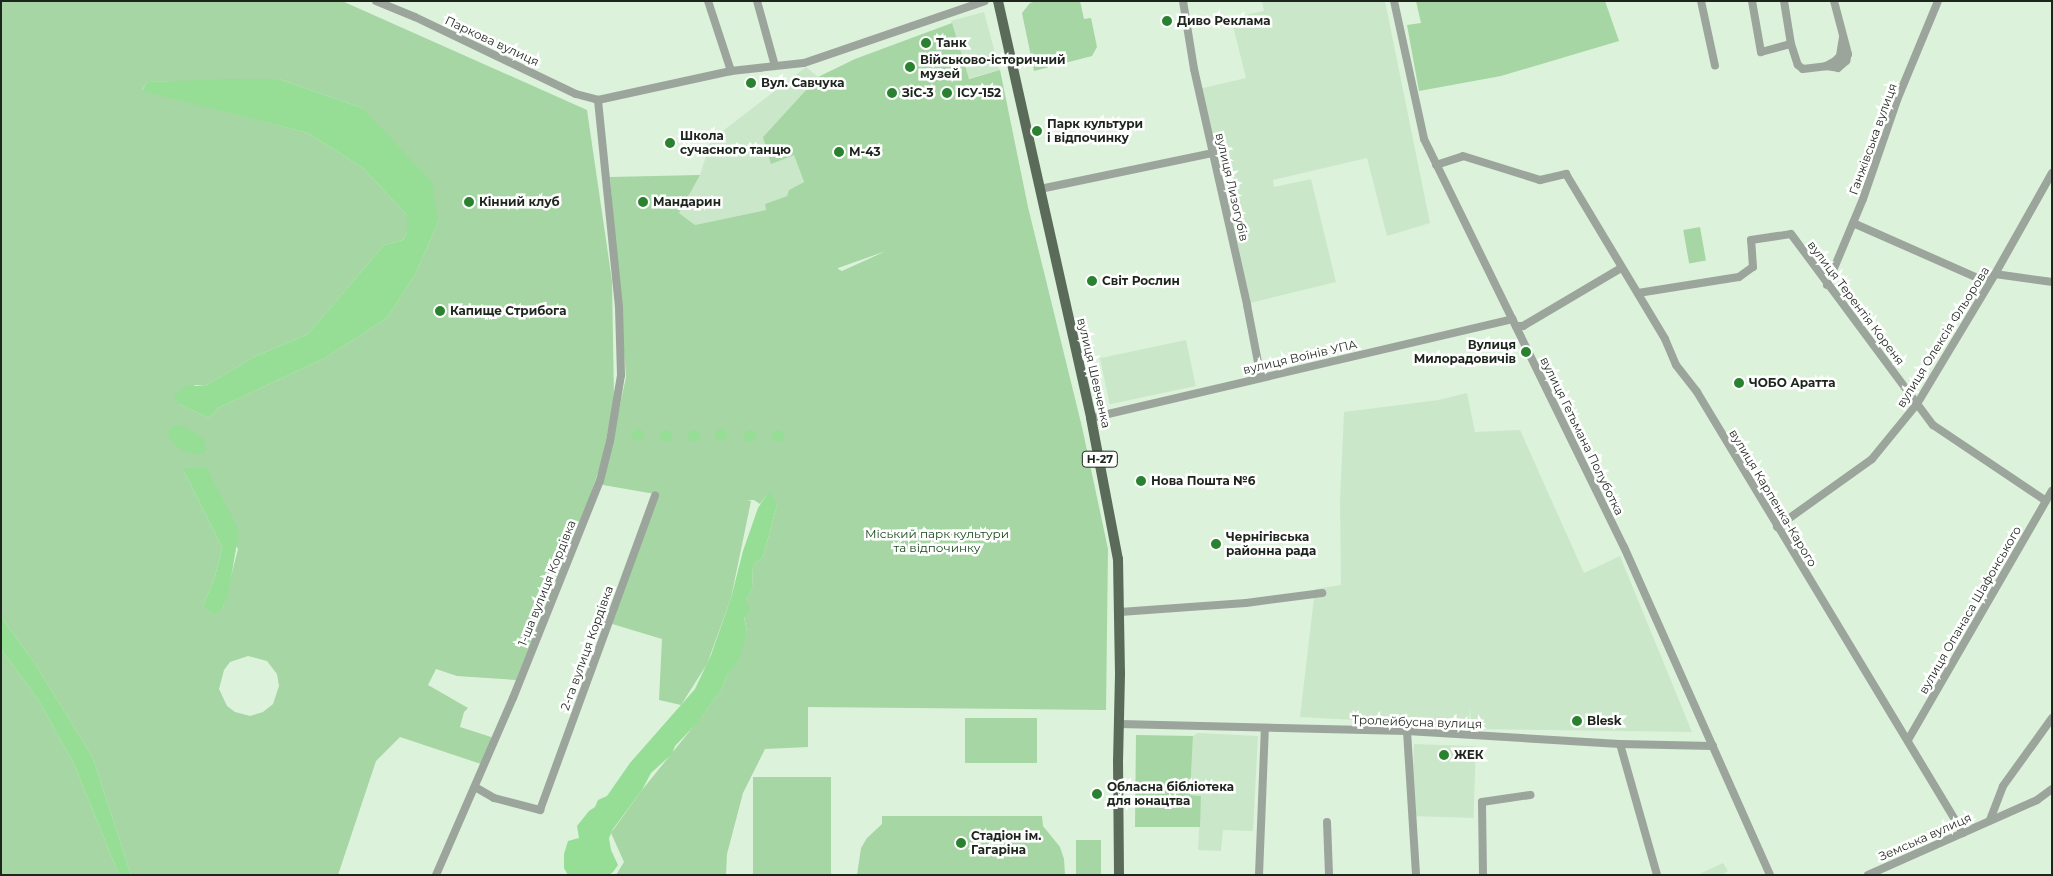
<!DOCTYPE html>
<html>
<head>
<meta charset="utf-8">
<style>
  body { margin:0 }
  #map { position:relative; width:2053px; height:876px; overflow:hidden; background:#dcf2db; font-family:Montserrat,sans-serif }
  div>[style] { position:absolute }
  [style*='--x'] { left:calc(var(--x)*1px); top:calc(var(--y)*1px); width:calc(var(--w)*1px); rotate:calc(var(--a)*1deg) }
  .built>* { inset:0; background:#cbe7ca; transform-origin:0 0 }
  .green>* { inset:0; background:#a5d6a3; transform-origin:0 0 }
  .water>* { inset:0; background:#96dd95 }
  .round { border-radius:50% }
  .minor>* { height:8px; margin:-4px; padding:0 4px; transform-origin:4px; border-radius:4px; background:#9ca59b }
  .major>* { height:10px; margin:-5px; padding:0 5px; transform-origin:5px; border-radius:5px; background:#5b6b5a }
  .dots>* { width:14px; height:14px; translate:-50% -50%; box-sizing:border-box; border:2px solid #fff; border-radius:50% }
  span { translate:-50% -50%; white-space:nowrap; text-align:center; line-height:1.15; -webkit-text-stroke:5px #fff; paint-order:stroke }
  .shield-label span { padding:1px 4px; background:#fff; border:1px solid; border-radius:4px; -webkit-text-stroke-width:0 }
  .shield-label { font-size:11px; color:#1d251d; font-weight:700 }
  .poi-label { font-size:12px; color:#1d251d; font-weight:700 }
  .left { translate:0 -50%; text-align:left }
  .right { translate:-100% -50%; text-align:right }
  .street-label { font-size:12px; color:#1d251d }
  .park-label { font-size:12px; color:#18481a }
  .frame { position:absolute; inset:0; border:2px solid #1d251d; pointer-events:none }
</style>
</head>
<body>
<div id="map">
  <div class="built">
    <i style="clip-path:polygon(1262px 1px,1385px 1px,1430px 223px,1387px 236px,1367px 158px,1273px 180px,1274px 187px,1311px 179px,1336px 282px,1250px 303px,1199px 89px,1246px 78px,1231px 18px,1264px 11px)"></i>
    <i style="left:984px;top:12px;width:60px;height:34px;rotate:75deg"></i>
    <i style="clip-path:polygon(806px 67px,818px 77px,763px 137px,794px 155px,804px 182px,789px 190px,787px 196px,765px 204px,766px 210px,695px 225px,679px 213px,700px 175px,711px 140px)"></i>
    <i style="left:1186px;top:340px;width:47px;height:88px;rotate:78deg"></i>
    <i style="clip-path:polygon(1467px 393px,1475px 432px,1520px 430px,1584px 573px,1620px 556px,1692px 732px,1471px 729px,1470px 705px,1469px 726px,1300px 717px,1315px 589px,1341px 585px,1340px 499px,1344px 412px,1439px 400px)"></i>
    <i style="clip-path:polygon(1198px 733px,1258px 736px,1253px 831px,1223px 830px,1221px 851px,1198px 850px,1201px 796px,1190px 795px,1193px 736px)"></i>
    <i style="left:1414px;top:744px;width:62px;height:72px;rotate:2deg"></i>
    <i style="clip-path:polygon(1723px 863px,1728px 871px,1722px 875px,1697px 875px)"></i>
  </div>
  <div class="green">
    <i style="clip-path:polygon(evenodd,1px 1px,342px 1px,587px 110px,612px 281px,614px 399px,602px 461px,586px 508px,516px 680px,457px 676px,436px 669px,428px 685px,468px 708px,464px 712px,460px 727px,491px 737px,491px 745px,481px 764px,400px 737px,376px 761px,338px 875px,131px 875px,93px 758px,36px 665px,1px 617px,1px 1px,279px 79px,362px 108px,438px 222px,416px 273px,387px 318px,325px 358px,220px 407px,209px 418px,179px 404px,195px 385px,205px 386px,254px 357px,308px 334px,384px 245px,403px 240px,407px 233px,407px 215px,363px 168px,308px 133px,142px 90px,147px 82px,279px 79px,1px 1px,183px 469px,238px 549px,223px 608px,203px 606px,215px 577px,222px 547px,183px 469px,1px 1px,248px 656px,267px 661px,277px 674px,279px 686px,273px 704px,263px 712px,250px 716px,235px 712px,227px 706px,219px 689px,224px 670px,230px 662px,248px 656px)"></i>
    <i style="clip-path:polygon(1037px 1px,1080px 1px,1084px 19px,1091px 18px,1097px 47px,1092px 56px,1034px 71px,1022px 13px,1030px 3px)"></i>
    <i style="clip-path:polygon(1416px 1px,1605px 1px,1619px 41px,1501px 76px,1419px 91px,1407px 25px,1421px 23px)"></i>
    <i style="clip-path:polygon(evenodd,952px 23px,969px 79px,1000px 70px,1028px 207px,1082px 427px,1108px 549px,1106px 710px,808px 707px,808px 747px,765px 749px,743px 793px,727px 854px,726px 875px,616px 875px,624px 862px,611px 833px,642px 790px,702px 716px,722px 689px,726px 677px,737px 660px,747px 632px,744px 616px,746px 601px,752px 589px,753px 565px,763px 557px,777px 505px,767px 494px,760px 504px,754px 500px,747px 500px,751px 501px,731px 598px,707px 664px,681px 705px,659px 700px,662px 639px,609px 623px,655px 494px,603px 485px,626px 377px,610px 177px,700px 175px,679px 213px,695px 225px,766px 210px,765px 204px,787px 196px,789px 190px,804px 182px,794px 155px,771px 164px,763px 137px,818px 77px,855px 59px,952px 23px,886px 251px,842px 271px,838px 269px,838px 268px,886px 251px)"></i>
    <i style="left:1700px;top:227px;width:34px;height:17px;rotate:80deg"></i>
    <i style="clip-path:polygon(1px 649px,39px 701px,74px 764px,119px 875px,1px 875px)"></i>
    <i style="left:1037px;top:718px;width:45px;height:72px;rotate:90deg"></i>
    <i style="clip-path:polygon(1136px 735px,1193px 736px,1190px 795px,1201px 796px,1200px 827px,1135px 827px)"></i>
    <i style="left:753px;top:777px;width:78px;height:98px"></i>
    <i style="clip-path:polygon(882px 816px,1042px 816px,1043px 826px,1060px 847px,1064px 859px,1065px 875px,857px 875px,861px 848px,867px 838px,882px 824px)"></i>
    <i style="left:1076px;top:840px;width:25px;height:35px"></i>
  </div>
  <div class="water">
    <i style="clip-path:polygon(234px 79px,279px 79px,362px 108px,432px 182px,438px 222px,416px 273px,387px 318px,325px 358px,220px 407px,209px 418px,179px 404px,174px 395px,186px 386px,205px 386px,254px 357px,308px 334px,384px 245px,403px 240px,407px 233px,407px 215px,363px 168px,308px 133px,142px 91px,147px 82px)"></i>
    <i style="clip-path:polygon(179px 425px,203px 437px,206px 449px,203px 454px,187px 453px,171px 441px,168px 435px,170px 428px)"></i>
    <i class="round" style="left:715px;top:429px;width:12px;height:12px"></i>
    <i class="round" style="left:632px;top:429px;width:12px;height:12px"></i>
    <i class="round" style="left:744px;top:430px;width:12px;height:12px"></i>
    <i class="round" style="left:660px;top:430px;width:12px;height:12px"></i>
    <i class="round" style="left:772px;top:430px;width:12px;height:12px"></i>
    <i class="round" style="left:688px;top:430px;width:12px;height:12px"></i>
    <i style="clip-path:polygon(206px 467px,239px 531px,229px 590px,223px 608px,214px 614px,203px 606px,215px 577px,222px 547px,183px 469px)"></i>
    <i style="clip-path:polygon(771px 493px,777px 505px,763px 557px,753px 565px,752px 589px,746px 601px,750px 611px,744px 617px,747px 632px,739px 659px,726px 677px,722px 689px,697px 723px,675px 746px,672px 754px,651px 773px,642px 790px,613px 829px,609px 838px,611px 850px,618px 865px,613px 872px,609px 875px,568px 875px,564px 868px,564px 854px,568px 841px,579px 838px,577px 826px,589px 811px,595px 807px,598px 800px,607px 796px,630px 763px,695px 689px,711px 655px,731px 598px,743px 551px,758px 508px,767px 494px)"></i>
    <i style="clip-path:polygon(1px 617px,36px 665px,93px 758px,131px 875px,119px 875px,74px 764px,39px 701px,1px 649px)"></i>
  </div>
  <div class="minor">
    <i style="--x:376;--y:1;--w:42;--a:22.3"></i>
    <i style="--x:415;--y:17;--w:178;--a:25.6"></i>
    <i style="--x:576;--y:94;--w:23;--a:15"></i>
    <i style="--x:598;--y:100;--w:136;--a:-12.3"></i>
    <i style="--x:731;--y:71;--w:73;--a:-6.3"></i>
    <i style="--x:804;--y:63;--w:191;--a:-18.9"></i>
    <i style="--x:708;--y:1;--w:74;--a:71.8"></i>
    <i style="--x:757;--y:1;--w:67;--a:74.5"></i>
    <i style="--x:1183;--y:1;--w:69;--a:80.8"></i>
    <i style="--x:1194;--y:69;--w:242;--a:77.3"></i>
    <i style="--x:1247;--y:305;--w:74;--a:79.1"></i>
    <i style="--x:1394;--y:1;--w:141;--a:77.7"></i>
    <i style="--x:1424;--y:139;--w:454;--a:63.9"></i>
    <i style="--x:1624;--y:547;--w:359;--a:66"></i>
    <i style="--x:1701;--y:1;--w:66;--a:77.8"></i>
    <i style="--x:1752;--y:1;--w:52;--a:80"></i>
    <i style="--x:1761;--y:52;--w:31;--a:-15"></i>
    <i style="--x:1784;--y:1;--w:44;--a:80.8"></i>
    <i style="--x:1791;--y:44;--w:22;--a:72"></i>
    <i style="--x:1798;--y:65;--w:6;--a:39"></i>
    <i style="--x:1803;--y:69;--w:23;--a:-7"></i>
    <i style="--x:1826;--y:66;--w:10;--a:-29"></i>
    <i style="--x:1835;--y:61;--w:7;--a:-45"></i>
    <i style="--x:1840;--y:56;--w:18;--a:-81"></i>
    <i style="--x:1826;--y:66;--w:12;--a:9"></i>
    <i style="--x:1838;--y:68;--w:11;--a:-41"></i>
    <i style="--x:1846;--y:61;--w:7;--a:-74"></i>
    <i style="--x:1848;--y:54;--w:55;--a:-104.8"></i>
    <i style="--x:1436;--y:165;--w:28;--a:-18"></i>
    <i style="--x:1463;--y:156;--w:81;--a:17.3"></i>
    <i style="--x:1540;--y:180;--w:27;--a:-13"></i>
    <i style="--x:1566;--y:174;--w:192;--a:59"></i>
    <i style="--x:1665;--y:339;--w:28;--a:67"></i>
    <i style="--x:1676;--y:365;--w:34;--a:52"></i>
    <i style="--x:1697;--y:392;--w:515;--a:58.9"></i>
    <i style="--x:1040;--y:189;--w:177;--a:-11.8"></i>
    <i style="--x:1853;--y:223;--w:139;--a:23.8"></i>
    <i style="--x:1980;--y:279;--w:16;--a:-18"></i>
    <i style="--x:1995;--y:274;--w:58;--a:8"></i>
    <i style="--x:1827;--y:285;--w:93;--a:-67.3"></i>
    <i style="--x:1863;--y:199;--w:105;--a:-71"></i>
    <i style="--x:1897;--y:100;--w:107;--a:-67.5"></i>
    <i style="--x:1638;--y:293;--w:102;--a:-9"></i>
    <i style="--x:1739;--y:277;--w:17;--a:-36"></i>
    <i style="--x:1753;--y:267;--w:27;--a:-94"></i>
    <i style="--x:1751;--y:240;--w:40;--a:-8.5"></i>
    <i style="--x:1791;--y:234;--w:238;--a:53.4"></i>
    <i style="--x:1933;--y:425;--w:136;--a:33.9"></i>
    <i style="--x:1516;--y:326;--w:7;--a:0"></i>
    <i style="--x:1523;--y:326;--w:114;--a:-30.6"></i>
    <i style="--x:1091;--y:418;--w:433;--a:-13.2"></i>
    <i style="--x:1777;--y:527;--w:117;--a:-35.6"></i>
    <i style="--x:1872;--y:459;--w:71;--a:-50.7"></i>
    <i style="--x:1917;--y:404;--w:152;--a:-59"></i>
    <i style="--x:1995;--y:274;--w:116;--a:-60.6"></i>
    <i style="--x:1120;--y:612;--w:126;--a:-4.1"></i>
    <i style="--x:1246;--y:603;--w:77;--a:-7.5"></i>
    <i style="--x:1120;--y:724;--w:287;--a:1.4"></i>
    <i style="--x:1407;--y:731;--w:213;--a:3.5"></i>
    <i style="--x:1620;--y:744;--w:93;--a:1.2"></i>
    <i style="--x:1407;--y:731;--w:144;--a:86.4"></i>
    <i style="--x:1908;--y:740;--w:288;--a:-60"></i>
    <i style="--x:1620;--y:744;--w:136;--a:74.2"></i>
    <i style="--x:475;--y:787;--w:22;--a:30"></i>
    <i style="--x:494;--y:798;--w:48;--a:14.6"></i>
    <i style="--x:540;--y:810;--w:335;--a:-69.9"></i>
    <i style="--x:1990;--y:820;--w:36;--a:-69"></i>
    <i style="--x:2003;--y:786;--w:84;--a:-54.2"></i>
    <i style="--x:1327;--y:822;--w:53;--a:87.8"></i>
    <i style="--x:436;--y:875;--w:193;--a:-66.5"></i>
    <i style="--x:513;--y:698;--w:234;--a:-68.2"></i>
    <i style="--x:600;--y:481;--w:41;--a:-76"></i>
    <i style="--x:610;--y:441;--w:67;--a:-80.5"></i>
    <i style="--x:621;--y:375;--w:68;--a:-91.7"></i>
    <i style="--x:619;--y:307;--w:208;--a:-95.8"></i>
    <i style="--x:1259;--y:875;--w:147;--a:-87.7"></i>
    <i style="--x:1483;--y:875;--w:73;--a:-90.8"></i>
    <i style="--x:1482;--y:802;--w:49;--a:-8.3"></i>
    <i style="--x:1868;--y:875;--w:185;--a:-23.9"></i>
    <i style="--x:2037;--y:800;--w:19;--a:-36"></i>
  </div>
  <div class="major">
    <i style="--x:998;--y:1;--w:427;--a:77.4"></i>
    <i style="--x:1091;--y:418;--w:144;--a:79.2"></i>
    <i style="--x:1118;--y:559;--w:115;--a:89"></i>
    <i style="--x:1120;--y:674;--w:86;--a:91.3"></i>
    <i style="--x:1118;--y:760;--w:115;--a:89.5"></i>
  </div>
  <div class="dots">
    <i style="left:1167px;top:21px;background:#2a812f"></i>
    <i style="left:926px;top:43px;background:#2a812f"></i>
    <i style="left:910px;top:67px;background:#2a812f"></i>
    <i style="left:751px;top:83px;background:#2a812f"></i>
    <i style="left:892px;top:93px;background:#2a812f"></i>
    <i style="left:947px;top:93px;background:#2a812f"></i>
    <i style="left:1037px;top:131px;background:#2a812f"></i>
    <i style="left:670px;top:143px;background:#2a812f"></i>
    <i style="left:839px;top:152px;background:#2a812f"></i>
    <i style="left:469px;top:202px;background:#2a812f"></i>
    <i style="left:643px;top:202px;background:#2a812f"></i>
    <i style="left:1092px;top:281px;background:#2a812f"></i>
    <i style="left:440px;top:311px;background:#2a812f"></i>
    <i style="left:1526px;top:352px;background:#2a812f"></i>
    <i style="left:1739px;top:383px;background:#2a812f"></i>
    <i style="left:1141px;top:481px;background:#2a812f"></i>
    <i style="left:1216px;top:544px;background:#2a812f"></i>
    <i style="left:1577px;top:721px;background:#2a812f"></i>
    <i style="left:1444px;top:755px;background:#2a812f"></i>
    <i style="left:1097px;top:794px;background:#2a812f"></i>
    <i style="left:961px;top:843px;background:#2a812f"></i>
  </div>
  <div class="shield-label">
    <span style="left:1100px;top:459px">Н-27</span>
  </div>
  <div class="poi-label">
    <span class="left" style="left:1177px;top:21px">Диво Реклама</span>
    <span class="left" style="left:936px;top:43px">Танк</span>
    <span class="left" style="left:920px;top:67px">Військово-історичний<br>музей</span>
    <span class="left" style="left:761px;top:83px">Вул. Савчука</span>
    <span class="left" style="left:902px;top:93px">ЗіС-3</span>
    <span class="left" style="left:957px;top:93px">ІСУ-152</span>
    <span class="left" style="left:1047px;top:131px">Парк культури<br>і відпочинку</span>
    <span class="left" style="left:680px;top:143px">Школа<br>сучасного танцю</span>
    <span class="left" style="left:849px;top:152px">М-43</span>
    <span class="left" style="left:479px;top:202px">Кінний клуб</span>
    <span class="left" style="left:653px;top:202px">Мандарин</span>
    <span class="left" style="left:1102px;top:281px">Світ Рослин</span>
    <span class="left" style="left:450px;top:311px">Капище Стрибога</span>
    <span class="right" style="left:1516px;top:352px">Вулиця<br>Милорадовичів</span>
    <span class="left" style="left:1749px;top:383px">ЧОБО Аратта</span>
    <span class="left" style="left:1151px;top:481px">Нова Пошта №6</span>
    <span class="left" style="left:1226px;top:544px">Чернігівська<br>районна рада</span>
    <span class="left" style="left:1587px;top:721px">Blesk</span>
    <span class="left" style="left:1454px;top:755px">ЖЕК</span>
    <span class="left" style="left:1107px;top:794px">Обласна бібліотека<br>для юнацтва</span>
    <span class="left" style="left:971px;top:843px">Стадіон ім.<br>Гагаріна</span>
  </div>
  <div class="street-label">
    <span style="left:492px;top:41px;rotate:25deg">Паркова вулиця</span>
    <span style="left:1873px;top:139px;rotate:-70deg">Ганжівська вулиця</span>
    <span style="left:1232px;top:187px;rotate:77deg">вулиця Лизогубів</span>
    <span style="left:1856px;top:303px;rotate:53deg">вулиця Терентія Кореня</span>
    <span style="left:1943px;top:337px;rotate:-58deg">вулиця Олексія Фльорова</span>
    <span style="left:1300px;top:357px;rotate:-13deg">вулиця Воїнів УПА</span>
    <span style="left:1094px;top:373px;rotate:77deg">вулиця Шевченка</span>
    <span style="left:1582px;top:436px;rotate:64deg">вулиця Гетьмана Полуботка</span>
    <span style="left:1773px;top:498px;rotate:59deg">вулиця Карпенка-Карого</span>
    <span style="left:547px;top:583px;rotate:-68deg">1-ша вулиця Кордівка</span>
    <span style="left:1970px;top:610px;rotate:-60deg">вулиця Опанаса Шафонського</span>
    <span style="left:587px;top:648px;rotate:-70deg">2-га вулиця Кордівка</span>
    <span style="left:1417px;top:722px;rotate:2deg">Тролейбусна вулиця</span>
    <span style="left:1925px;top:837px;rotate:-24deg">Земська вулиця</span>
  </div>
  <div class="park-label">
    <span style="left:937px;top:541px">Міський парк культури<br>та відпочинку</span>
  </div>
  <div class="frame"></div>
</div>
</body>
</html>
